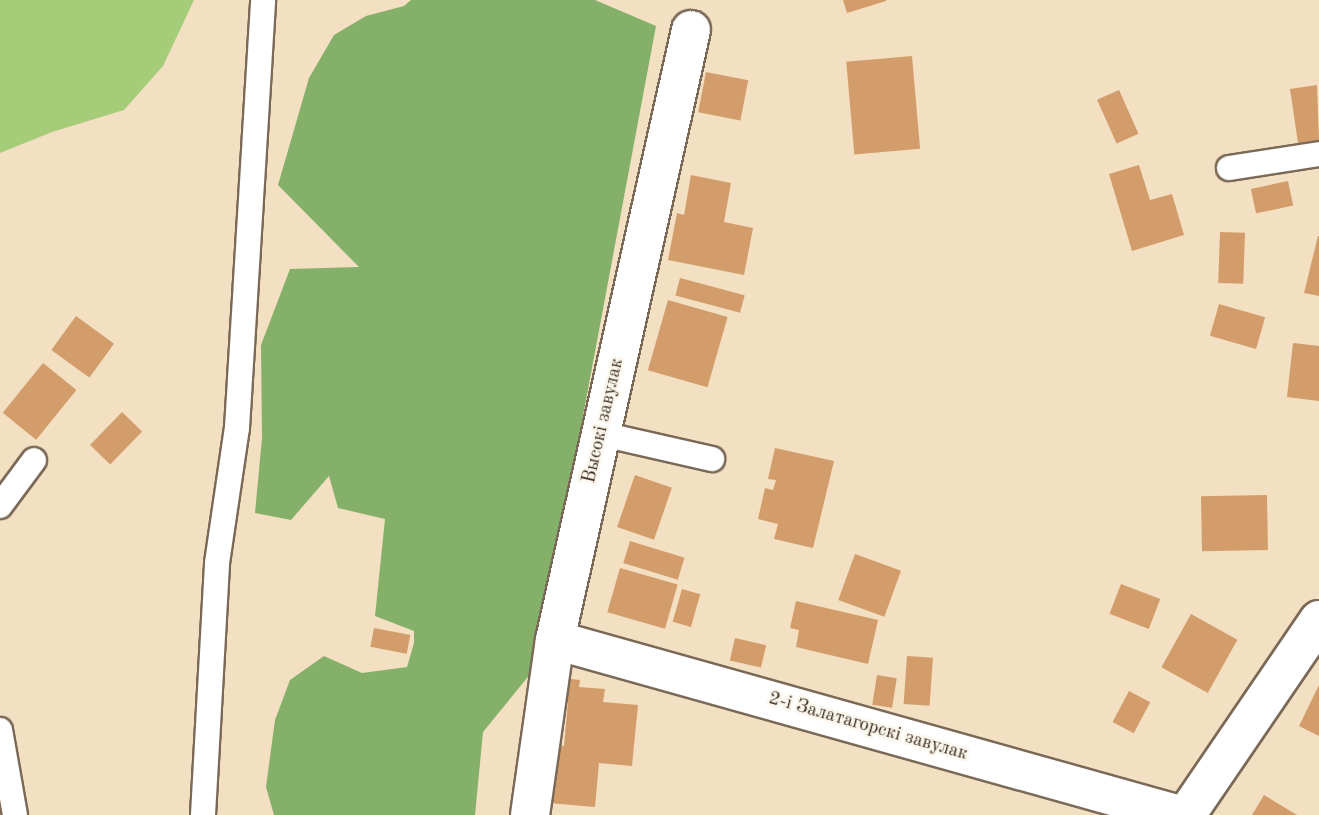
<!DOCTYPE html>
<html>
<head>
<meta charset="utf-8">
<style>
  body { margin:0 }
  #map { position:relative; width:1319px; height:815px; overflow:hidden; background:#f3dfc2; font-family:"Old Standard TT",serif }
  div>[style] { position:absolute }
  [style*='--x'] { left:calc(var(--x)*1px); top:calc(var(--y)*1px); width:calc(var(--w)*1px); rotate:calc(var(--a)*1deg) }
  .green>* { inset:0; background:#a5cd79 }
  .forest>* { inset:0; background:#84b069 }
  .building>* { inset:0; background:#d29d6a; transform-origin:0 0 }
  .roads { filter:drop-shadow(2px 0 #7b6957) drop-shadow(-2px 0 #7b6957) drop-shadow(0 2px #7b6957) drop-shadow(0 -2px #7b6957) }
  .service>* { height:24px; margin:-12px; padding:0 12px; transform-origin:12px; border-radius:12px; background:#fff }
  .minor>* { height:38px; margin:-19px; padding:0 19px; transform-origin:19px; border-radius:19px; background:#fff }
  span { translate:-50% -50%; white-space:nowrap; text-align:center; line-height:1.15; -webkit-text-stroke:5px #fbf7ec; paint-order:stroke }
  .street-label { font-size:19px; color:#3b2a1e }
</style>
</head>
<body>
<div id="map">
  <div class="green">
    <i style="clip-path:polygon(0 0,194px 0,163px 66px,124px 110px,52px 132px,0 153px)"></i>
  </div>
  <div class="forest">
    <i style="clip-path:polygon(411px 0,595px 0,656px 26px,536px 667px,483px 732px,475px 815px,274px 815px,266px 787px,275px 720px,290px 680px,324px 656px,362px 673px,407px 667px,414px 643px,414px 631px,375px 616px,385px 519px,338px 508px,329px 476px,291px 520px,255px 513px,262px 438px,261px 345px,290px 269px,359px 267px,278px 185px,309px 78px,334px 35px,366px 16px,404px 6px)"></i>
  </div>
  <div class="building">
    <i style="clip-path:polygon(843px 0,886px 0,886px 1px,847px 13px)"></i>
    <i style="left:912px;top:56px;width:93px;height:66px;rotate:85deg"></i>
    <i style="left:706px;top:72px;width:43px;height:41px;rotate:11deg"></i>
    <i style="clip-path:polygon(1317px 85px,1319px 140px,1298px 143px,1290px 89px)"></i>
    <i style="left:1119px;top:90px;width:48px;height:24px;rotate:66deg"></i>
    <i style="clip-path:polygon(1139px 165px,1150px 200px,1172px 194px,1184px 235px,1132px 251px,1109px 174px)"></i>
    <i style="clip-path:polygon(691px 175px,731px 183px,724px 222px,753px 228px,744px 275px,668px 260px,677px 213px,684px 215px)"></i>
    <i style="left:1288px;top:181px;width:25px;height:38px;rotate:78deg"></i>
    <i style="left:1220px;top:232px;width:25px;height:51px;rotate:2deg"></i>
    <i style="clip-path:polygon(1318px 236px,1319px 236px,1319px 296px,1304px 293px)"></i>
    <i style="left:680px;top:278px;width:67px;height:18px;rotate:15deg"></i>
    <i style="left:668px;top:300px;width:62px;height:73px;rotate:16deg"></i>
    <i style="left:1219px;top:304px;width:48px;height:33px;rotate:16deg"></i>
    <i style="left:76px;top:316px;width:47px;height:42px;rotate:36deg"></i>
    <i style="clip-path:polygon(1293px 343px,1319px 346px,1319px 401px,1287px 397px)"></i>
    <i style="left:43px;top:363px;width:43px;height:64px;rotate:39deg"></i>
    <i style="left:122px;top:412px;width:28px;height:46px;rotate:44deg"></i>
    <i style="clip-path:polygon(775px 448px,834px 461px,813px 548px,774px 539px,778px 524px,758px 519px,765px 488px,773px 490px,776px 480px,768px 479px)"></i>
    <i style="left:635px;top:475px;width:39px;height:55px;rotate:19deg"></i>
    <i style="left:1267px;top:495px;width:55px;height:66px;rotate:89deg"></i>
    <i style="left:630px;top:541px;width:57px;height:23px;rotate:17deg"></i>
    <i style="left:855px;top:554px;width:49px;height:49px;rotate:20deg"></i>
    <i style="left:620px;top:568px;width:60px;height:46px;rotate:16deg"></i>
    <i style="left:1121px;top:584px;width:42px;height:32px;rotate:21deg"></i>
    <i style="left:682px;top:589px;width:19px;height:34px;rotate:16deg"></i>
    <i style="clip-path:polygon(796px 601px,878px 620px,868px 664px,796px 647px,799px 630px,790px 628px)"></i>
    <i style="left:1191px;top:614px;width:53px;height:61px;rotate:29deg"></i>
    <i style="left:374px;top:628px;width:37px;height:19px;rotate:11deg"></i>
    <i style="left:735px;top:638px;width:32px;height:23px;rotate:13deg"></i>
    <i style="left:907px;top:656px;width:26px;height:48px;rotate:4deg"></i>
    <i style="left:877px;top:675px;width:20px;height:30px;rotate:9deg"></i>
    <i style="clip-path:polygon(562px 678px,580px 680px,579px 687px,605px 689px,603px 702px,638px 705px,632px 766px,599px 763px,595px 807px,548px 803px,553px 745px,564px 746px,568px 702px,560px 702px)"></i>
    <i style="clip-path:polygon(1319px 685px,1319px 736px,1299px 726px)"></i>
    <i style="left:1129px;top:691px;width:24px;height:35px;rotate:28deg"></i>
    <i style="clip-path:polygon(1264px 795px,1297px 815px,1252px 815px)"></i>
  </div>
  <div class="roads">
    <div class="service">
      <i style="--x:1229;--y:168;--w:91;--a:-8.8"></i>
      <i style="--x:602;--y:434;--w:113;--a:12.8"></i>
      <i style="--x:0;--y:506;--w:57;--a:-53.5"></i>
      <i style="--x:0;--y:730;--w:86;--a:80"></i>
      <i style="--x:203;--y:815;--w:252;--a:-86.8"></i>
      <i style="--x:217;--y:563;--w:136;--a:-81.6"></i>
      <i style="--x:237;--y:428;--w:429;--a:-86.5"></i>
    </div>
    <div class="minor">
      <i style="--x:555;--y:640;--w:649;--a:15.64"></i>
      <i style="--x:530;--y:815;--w:177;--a:-81.9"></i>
      <i style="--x:555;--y:640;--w:625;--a:-77.43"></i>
      <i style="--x:1186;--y:815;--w:236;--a:-55.7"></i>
    </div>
  </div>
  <div class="street-label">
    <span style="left:604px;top:421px;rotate:-77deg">Высокі завулак</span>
    <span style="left:868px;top:727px;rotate:16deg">2-і Залатагорскі завулак</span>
  </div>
</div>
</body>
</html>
